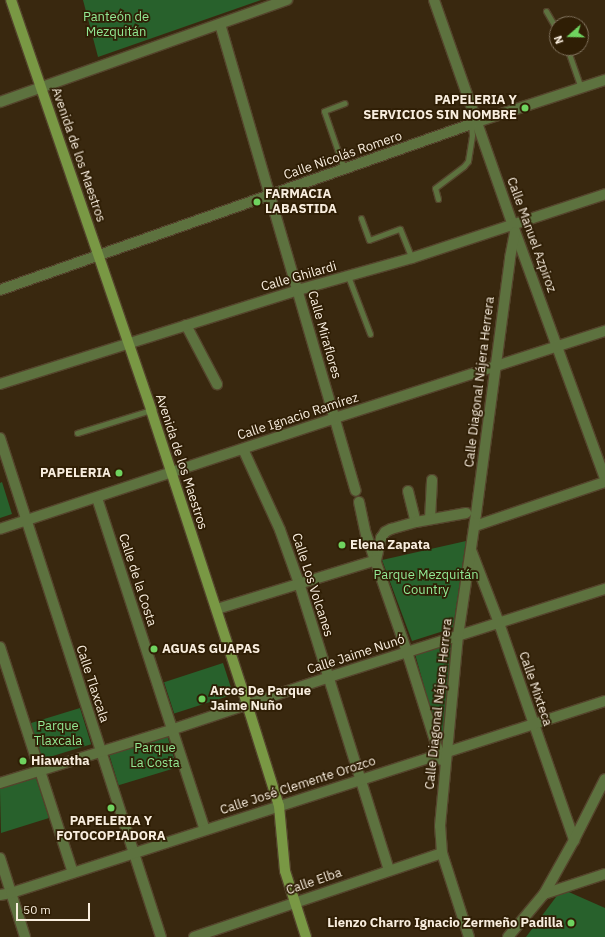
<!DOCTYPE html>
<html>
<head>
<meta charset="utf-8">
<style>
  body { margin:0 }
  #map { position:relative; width:605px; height:937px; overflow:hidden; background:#39280f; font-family:"IBM Plex Sans",sans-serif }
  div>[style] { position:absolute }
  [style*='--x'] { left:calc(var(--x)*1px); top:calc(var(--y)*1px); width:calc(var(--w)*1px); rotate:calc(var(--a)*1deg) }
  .green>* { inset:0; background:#28612c; transform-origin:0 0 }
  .roads { filter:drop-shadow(1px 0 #54442c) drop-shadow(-1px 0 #54442c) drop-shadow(0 1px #54442c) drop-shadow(0 -1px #54442c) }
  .lane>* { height:5px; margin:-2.5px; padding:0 2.5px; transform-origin:2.5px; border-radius:2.5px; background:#5d723f }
  .street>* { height:10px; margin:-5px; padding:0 5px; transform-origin:5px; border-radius:5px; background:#5d723f }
  .secondary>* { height:10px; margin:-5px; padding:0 5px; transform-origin:5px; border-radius:5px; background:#799844 }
  .dots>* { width:11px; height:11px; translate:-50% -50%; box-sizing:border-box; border:2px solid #2f1e05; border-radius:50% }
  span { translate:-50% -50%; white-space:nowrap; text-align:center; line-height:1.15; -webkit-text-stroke:3.5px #2f1e05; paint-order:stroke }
  .park-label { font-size:13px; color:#92e994 }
  .poi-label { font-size:13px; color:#f8edde; font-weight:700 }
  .right { translate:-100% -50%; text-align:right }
  .left { translate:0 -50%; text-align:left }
  .street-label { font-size:13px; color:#f8edde }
  .north { position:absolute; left:549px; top:16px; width:40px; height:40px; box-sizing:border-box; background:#2f1e05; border:1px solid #7f715c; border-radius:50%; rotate:250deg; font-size:11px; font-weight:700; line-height:16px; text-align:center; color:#f8edde }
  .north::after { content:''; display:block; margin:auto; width:14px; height:18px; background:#6fd35f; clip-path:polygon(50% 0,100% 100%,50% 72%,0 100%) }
  .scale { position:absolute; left:16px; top:903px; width:74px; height:18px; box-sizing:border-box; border:2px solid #f8edde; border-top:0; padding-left:5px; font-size:12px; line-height:14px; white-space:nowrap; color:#f8edde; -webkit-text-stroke:3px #2f1e05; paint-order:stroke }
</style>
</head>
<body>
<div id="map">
  <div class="green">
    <i style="clip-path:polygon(83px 0,261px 0,98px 57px)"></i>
    <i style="clip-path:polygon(2px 482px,12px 514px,0 518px,0 483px)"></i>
    <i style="clip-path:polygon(466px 541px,453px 628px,412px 641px,382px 560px)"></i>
    <i style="clip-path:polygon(454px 642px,446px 749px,442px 750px,415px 654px)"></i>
    <i style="left:223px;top:663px;width:33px;height:62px;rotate:72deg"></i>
    <i style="left:80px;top:708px;width:38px;height:52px;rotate:73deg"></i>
    <i style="left:167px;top:735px;width:34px;height:61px;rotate:73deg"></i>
    <i style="clip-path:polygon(36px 778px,49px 818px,1px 833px,0 789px)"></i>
    <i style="clip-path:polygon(562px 889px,605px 908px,605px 937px,526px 937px)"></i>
  </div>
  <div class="roads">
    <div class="lane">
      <i style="--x:546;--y:11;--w:22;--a:60"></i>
      <i style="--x:567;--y:48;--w:42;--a:70.7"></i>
      <i style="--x:344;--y:169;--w:61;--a:-109"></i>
      <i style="--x:324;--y:111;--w:22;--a:-21"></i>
      <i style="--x:438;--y:199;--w:11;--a:-105"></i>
      <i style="--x:435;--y:188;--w:36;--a:-37"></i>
      <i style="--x:464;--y:166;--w:6;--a:-51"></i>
      <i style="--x:468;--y:161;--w:26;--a:-81"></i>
      <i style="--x:472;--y:135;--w:11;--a:-95"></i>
      <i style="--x:361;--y:218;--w:23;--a:70"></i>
      <i style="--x:369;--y:240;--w:33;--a:-20"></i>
      <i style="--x:400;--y:229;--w:31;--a:68"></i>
      <i style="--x:348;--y:276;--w:62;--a:69.2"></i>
      <i style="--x:77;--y:433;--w:77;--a:-17.3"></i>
    </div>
    <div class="street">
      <i style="--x:434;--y:0;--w:236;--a:70.7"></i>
      <i style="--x:512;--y:223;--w:272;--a:70"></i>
      <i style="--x:220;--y:24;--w:486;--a:73.8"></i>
      <i style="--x:0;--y:102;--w:305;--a:-19.6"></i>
      <i style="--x:0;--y:290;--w:506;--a:-19.4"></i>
      <i style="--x:477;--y:122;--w:135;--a:-18.2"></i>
      <i style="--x:186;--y:325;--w:67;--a:62.3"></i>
      <i style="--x:0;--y:384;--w:312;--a:-17.5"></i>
      <i style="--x:298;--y:290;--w:118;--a:-15.7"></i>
      <i style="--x:412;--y:258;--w:203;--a:-18.3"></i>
      <i style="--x:0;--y:438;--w:524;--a:72.12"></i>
      <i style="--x:243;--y:449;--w:89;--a:65.4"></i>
      <i style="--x:280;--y:530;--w:56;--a:70.3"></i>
      <i style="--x:299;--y:583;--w:301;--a:72.6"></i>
      <i style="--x:408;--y:491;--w:32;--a:76"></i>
      <i style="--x:97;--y:498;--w:349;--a:72"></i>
      <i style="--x:359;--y:502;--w:33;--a:78"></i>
      <i style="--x:366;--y:534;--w:125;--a:70.8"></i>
      <i style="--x:407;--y:652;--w:113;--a:72.5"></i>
      <i style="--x:430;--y:519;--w:39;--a:-87"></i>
      <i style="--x:475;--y:526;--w:137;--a:-18.7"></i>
      <i style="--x:0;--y:529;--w:353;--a:-18.3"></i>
      <i style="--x:335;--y:418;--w:284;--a:-17.9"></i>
      <i style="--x:471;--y:550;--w:78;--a:69"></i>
      <i style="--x:499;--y:623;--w:230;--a:70.9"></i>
      <i style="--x:376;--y:560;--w:23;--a:-77"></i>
      <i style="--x:381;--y:538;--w:7;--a:-56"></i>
      <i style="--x:385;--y:532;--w:7;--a:-27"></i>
      <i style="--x:391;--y:529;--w:26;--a:-16"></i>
      <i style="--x:416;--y:522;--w:51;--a:-10.2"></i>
      <i style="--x:217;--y:609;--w:166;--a:-17.1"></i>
      <i style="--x:0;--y:647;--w:237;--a:72.1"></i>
      <i style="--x:0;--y:783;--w:179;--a:-17.2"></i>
      <i style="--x:171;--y:730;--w:167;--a:-18.5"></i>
      <i style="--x:329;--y:677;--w:290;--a:-17.7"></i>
      <i style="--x:0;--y:858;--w:83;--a:72.4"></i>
      <i style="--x:544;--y:894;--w:64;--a:-18.2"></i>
      <i style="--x:0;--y:895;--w:11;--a:-10"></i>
      <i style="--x:11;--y:893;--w:624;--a:-17.91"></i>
      <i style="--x:194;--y:937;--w:262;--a:-18.7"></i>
      <i style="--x:469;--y:937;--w:88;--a:-107.8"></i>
      <i style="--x:442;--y:853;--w:27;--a:-94"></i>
      <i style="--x:440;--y:826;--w:191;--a:-84.6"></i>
      <i style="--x:458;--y:636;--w:123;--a:-81.6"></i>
      <i style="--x:476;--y:514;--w:258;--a:-82.4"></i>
      <i style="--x:510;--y:258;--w:26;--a:-79"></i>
      <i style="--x:508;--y:937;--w:56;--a:-50.1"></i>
      <i style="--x:544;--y:894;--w:62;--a:-60.9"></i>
      <i style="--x:574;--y:840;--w:68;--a:-63.1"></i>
    </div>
    <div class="secondary">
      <i style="--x:11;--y:0;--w:433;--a:71.1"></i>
      <i style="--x:151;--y:410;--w:309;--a:71.9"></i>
      <i style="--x:247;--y:704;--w:107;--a:72.6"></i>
      <i style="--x:279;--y:806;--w:65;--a:84.7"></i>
      <i style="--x:285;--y:871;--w:69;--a:72.3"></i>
    </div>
  </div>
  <div class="dots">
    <i style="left:525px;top:108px;background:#6fd35f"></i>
    <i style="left:257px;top:202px;background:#6fd35f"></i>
    <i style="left:119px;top:473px;background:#6fd35f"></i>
    <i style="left:342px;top:545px;background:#6fd35f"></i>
    <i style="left:154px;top:649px;background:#6fd35f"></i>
    <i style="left:202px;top:699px;background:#6fd35f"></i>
    <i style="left:23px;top:761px;background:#6fd35f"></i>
    <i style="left:111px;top:808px;background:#6fd35f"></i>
    <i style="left:571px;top:923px;background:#6fd35f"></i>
  </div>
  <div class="park-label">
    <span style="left:116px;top:25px">Panteón de<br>Mezquitán</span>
    <span style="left:426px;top:583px">Parque Mezquitán<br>Country</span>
    <span style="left:58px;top:734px">Parque<br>Tlaxcala</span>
    <span style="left:155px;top:756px">Parque<br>La Costa</span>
  </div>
  <div class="poi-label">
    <span class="right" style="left:517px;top:108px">PAPELERIA Y<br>SERVICIOS SIN NOMBRE</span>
    <span class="left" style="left:265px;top:202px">FARMACIA<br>LABASTIDA</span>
    <span class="right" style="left:111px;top:473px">PAPELERIA</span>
    <span class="left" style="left:350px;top:545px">Elena Zapata</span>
    <span class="left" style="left:162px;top:649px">AGUAS GUAPAS</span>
    <span class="left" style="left:210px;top:699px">Arcos De Parque<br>Jaime Nuño</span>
    <span class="left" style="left:31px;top:761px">Hiawatha</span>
    <span style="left:111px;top:829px">PAPELERIA Y<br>FOTOCOPIADORA</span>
    <span class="right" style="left:563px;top:923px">Lienzo Charro Ignacio Zermeño Padilla</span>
  </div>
  <div class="street-label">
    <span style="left:78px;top:155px;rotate:71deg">Avenida de los Maestros</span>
    <span style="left:343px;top:156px;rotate:-19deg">Calle Nicolás Romero</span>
    <span style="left:531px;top:235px;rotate:70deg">Calle Manuel Azpiroz</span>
    <span style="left:299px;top:277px;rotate:-16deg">Calle Ghilardi</span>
    <span style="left:324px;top:335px;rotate:74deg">Calle Miraflores</span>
    <span style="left:480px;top:382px;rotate:-83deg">Calle Diagonal Nájera Herrera</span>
    <span style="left:298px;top:417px;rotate:-18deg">Calle Ignacio Ramírez</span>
    <span style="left:181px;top:462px;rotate:72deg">Avenida de los Maestros</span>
    <span style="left:137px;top:580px;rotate:72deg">Calle de la Costa</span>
    <span style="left:312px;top:585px;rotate:72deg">Calle Los Volcanes</span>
    <span style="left:356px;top:655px;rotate:-18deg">Calle Jaime Nunó</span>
    <span style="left:92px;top:684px;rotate:72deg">Calle Tlaxcala</span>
    <span style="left:535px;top:689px;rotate:71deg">Calle Mixteca</span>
    <span style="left:439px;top:704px;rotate:-84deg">Calle Diagonal Nájera Herrera</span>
    <span style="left:298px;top:786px;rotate:-18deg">Calle José Clemente Orozco</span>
    <span style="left:314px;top:882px;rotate:-19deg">Calle Elba</span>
  </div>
  <div class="north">N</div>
  <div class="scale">50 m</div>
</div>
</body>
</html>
